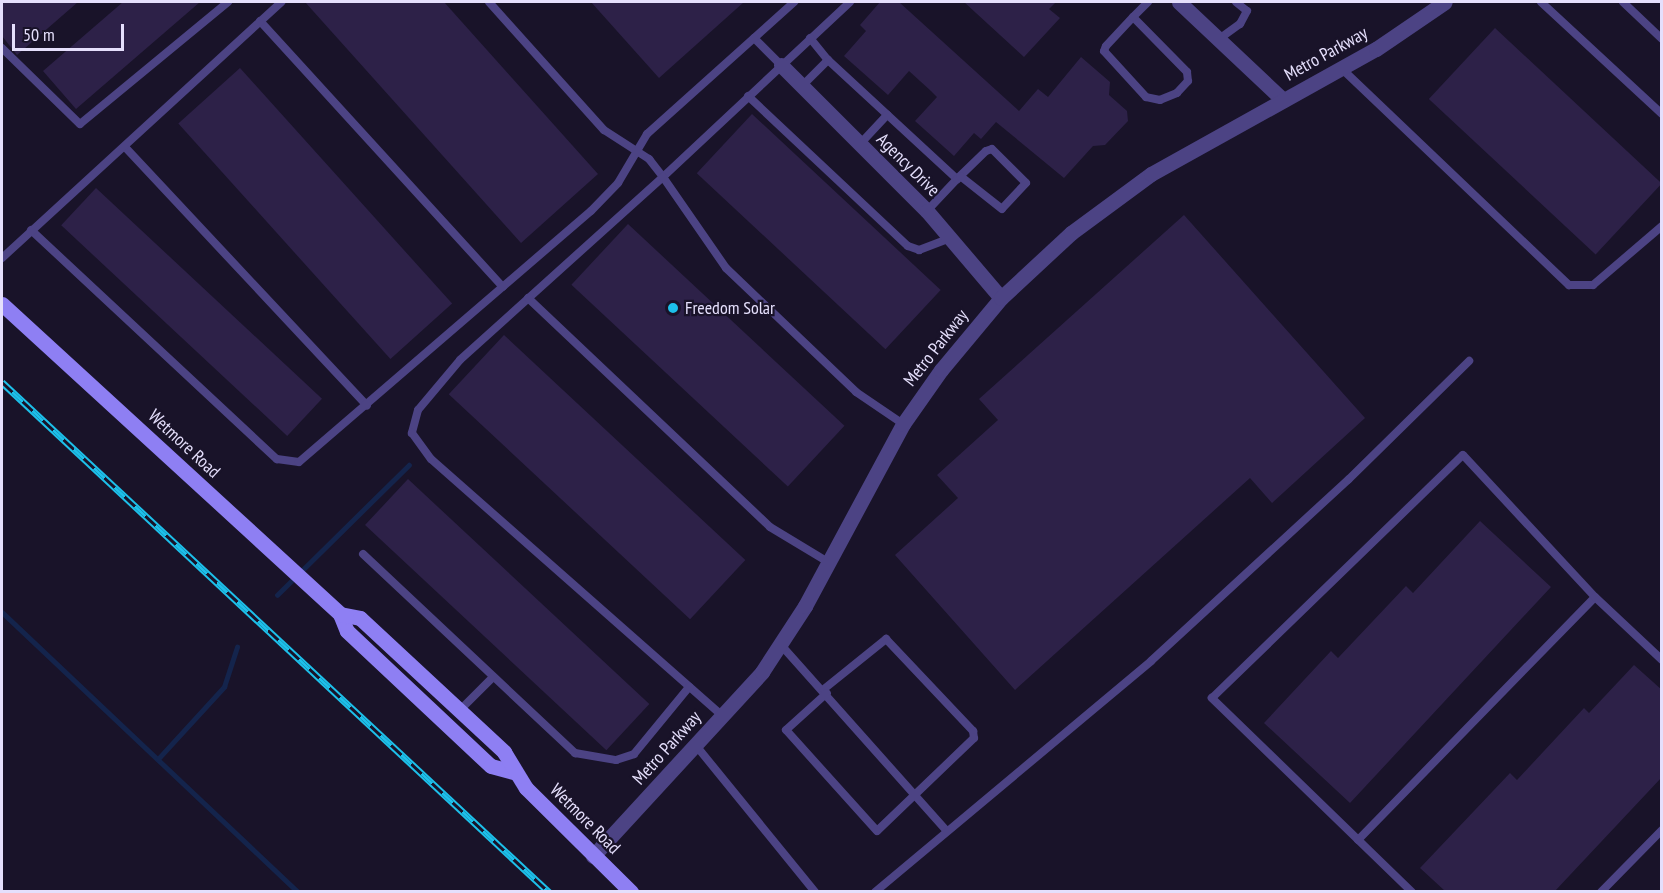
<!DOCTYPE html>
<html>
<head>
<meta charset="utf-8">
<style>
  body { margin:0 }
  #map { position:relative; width:1663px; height:893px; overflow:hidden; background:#191329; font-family:"PT Sans Narrow",sans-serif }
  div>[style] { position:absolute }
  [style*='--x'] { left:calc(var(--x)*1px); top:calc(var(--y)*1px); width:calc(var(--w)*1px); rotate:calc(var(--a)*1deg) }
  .stream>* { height:4.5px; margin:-2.25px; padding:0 2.25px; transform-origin:2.25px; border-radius:2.25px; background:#14244c }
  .building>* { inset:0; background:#2d2148; transform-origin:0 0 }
  .service>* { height:8px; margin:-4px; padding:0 4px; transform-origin:4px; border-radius:4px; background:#4c4384 }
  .minor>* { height:15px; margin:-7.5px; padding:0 7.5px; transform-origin:7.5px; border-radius:7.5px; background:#4c4384 }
  .secondary>* { height:15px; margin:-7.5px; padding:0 7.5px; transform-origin:7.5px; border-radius:7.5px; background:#8e7ff3 }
  .rail>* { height:7px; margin-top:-3.5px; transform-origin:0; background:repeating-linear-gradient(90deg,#191329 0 14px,#1dc0ea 0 28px); box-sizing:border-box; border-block:2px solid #1dc0ea }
  .dots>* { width:16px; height:16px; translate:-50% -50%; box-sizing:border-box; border:3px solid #191329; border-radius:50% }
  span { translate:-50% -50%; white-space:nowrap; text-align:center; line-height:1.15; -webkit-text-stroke:4.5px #191329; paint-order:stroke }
  .street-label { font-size:18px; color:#e5dffc }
  .poi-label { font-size:18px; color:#e5dffc }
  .left { translate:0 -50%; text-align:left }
  .frame { position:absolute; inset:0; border:3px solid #e5dffc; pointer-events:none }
  .scale { position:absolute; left:12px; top:24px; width:112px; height:27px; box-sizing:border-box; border:3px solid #e5dffc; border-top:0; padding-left:8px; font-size:18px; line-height:21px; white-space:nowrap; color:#e5dffc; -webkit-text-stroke:4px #191329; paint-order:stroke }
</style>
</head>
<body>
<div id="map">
  <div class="stream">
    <i style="--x:277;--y:595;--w:185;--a:-44.6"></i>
    <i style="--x:2;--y:612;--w:407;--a:43.4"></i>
    <i style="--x:158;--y:759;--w:98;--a:-47.5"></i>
    <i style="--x:224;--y:687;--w:42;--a:-72"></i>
  </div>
  <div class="building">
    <i style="clip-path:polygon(2px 2px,78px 2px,17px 55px,2px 36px)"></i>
    <i style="clip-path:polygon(123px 2px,200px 2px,76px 109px,43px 71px)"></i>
    <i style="clip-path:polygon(305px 2px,444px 2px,598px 174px,521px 243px)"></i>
    <i style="clip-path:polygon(591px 2px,744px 2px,659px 78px)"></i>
    <i style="clip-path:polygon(880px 2px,899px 2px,1019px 111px,1038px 89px,1048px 97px,1081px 57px,1110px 82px,1109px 95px,1127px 111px,1128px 121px,1105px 145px,1093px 146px,1064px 178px,996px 122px,981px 139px,974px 133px,954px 156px,915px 121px,937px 97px,931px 91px,909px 71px,888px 95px,844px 56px,866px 31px,860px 25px)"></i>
    <i style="clip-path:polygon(964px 2px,1056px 2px,1049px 9px,1060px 18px,1024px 57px)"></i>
    <i style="left:1495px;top:28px;width:228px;height:97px;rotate:43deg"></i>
    <i style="left:240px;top:68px;width:317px;height:83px;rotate:48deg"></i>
    <i style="left:752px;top:114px;width:258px;height:81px;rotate:43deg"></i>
    <i style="left:96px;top:188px;width:309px;height:51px;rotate:43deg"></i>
    <i style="clip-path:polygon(1184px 215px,1365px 418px,1272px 503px,1250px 478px,1015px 690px,895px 555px,958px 498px,937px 475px,998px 420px,979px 399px)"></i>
    <i style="left:628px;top:224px;width:296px;height:83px;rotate:43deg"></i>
    <i style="left:504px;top:335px;width:330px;height:81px;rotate:43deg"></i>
    <i style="left:408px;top:479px;width:330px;height:63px;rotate:43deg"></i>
    <i style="clip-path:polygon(1480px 521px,1551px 587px,1350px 803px,1264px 723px,1331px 651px,1338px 658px,1406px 586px,1413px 593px)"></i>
    <i style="clip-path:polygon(1634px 665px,1662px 690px,1662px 777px,1555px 891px,1445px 891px,1420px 868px,1510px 773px,1517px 780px,1584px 708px,1589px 713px)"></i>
  </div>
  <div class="service">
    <i style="--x:489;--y:2;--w:172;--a:48.1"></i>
    <i style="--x:604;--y:130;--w:54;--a:32.8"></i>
    <i style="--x:649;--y:159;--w:23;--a:52"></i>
    <i style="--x:663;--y:177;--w:273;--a:138"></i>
    <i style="--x:460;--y:360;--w:65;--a:130"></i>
    <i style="--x:418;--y:410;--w:24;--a:105"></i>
    <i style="--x:412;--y:433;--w:32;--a:54"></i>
    <i style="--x:431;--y:459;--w:388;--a:41.4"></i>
    <i style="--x:850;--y:2;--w:256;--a:136.9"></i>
    <i style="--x:663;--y:177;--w:111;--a:55.3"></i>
    <i style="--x:726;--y:268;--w:180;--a:43.6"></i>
    <i style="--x:856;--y:392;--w:57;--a:34.2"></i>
    <i style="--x:1541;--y:2;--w:165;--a:42.8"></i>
    <i style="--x:1623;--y:2;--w:54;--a:43.5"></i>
    <i style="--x:1133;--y:17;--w:77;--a:45.5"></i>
    <i style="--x:1187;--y:72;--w:9;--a:84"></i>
    <i style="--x:1188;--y:81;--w:16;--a:133"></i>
    <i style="--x:1177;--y:93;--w:18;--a:158"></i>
    <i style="--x:1160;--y:100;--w:14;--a:-168"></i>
    <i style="--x:1146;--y:97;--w:62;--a:-132.4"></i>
    <i style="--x:1104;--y:51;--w:5;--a:-68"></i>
    <i style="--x:1106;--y:46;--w:40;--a:-47"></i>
    <i style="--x:1133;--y:17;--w:21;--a:-45"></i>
    <i style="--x:260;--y:21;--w:360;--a:47.6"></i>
    <i style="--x:754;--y:38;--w:38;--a:45"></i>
    <i style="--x:810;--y:38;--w:28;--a:51"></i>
    <i style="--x:1219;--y:39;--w:26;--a:-36"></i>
    <i style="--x:1240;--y:24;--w:15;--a:-62"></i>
    <i style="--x:1247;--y:11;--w:14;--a:-141"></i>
    <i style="--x:2;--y:48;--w:109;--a:44.3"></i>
    <i style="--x:80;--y:124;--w:192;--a:-39.5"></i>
    <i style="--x:1341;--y:68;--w:315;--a:43.6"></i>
    <i style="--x:1569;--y:285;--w:24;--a:0"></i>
    <i style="--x:1593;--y:285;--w:91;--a:-40.5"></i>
    <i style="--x:802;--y:86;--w:37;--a:-45"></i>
    <i style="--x:828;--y:60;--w:176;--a:42.7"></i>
    <i style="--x:957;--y:179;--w:44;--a:133.2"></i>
    <i style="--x:748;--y:96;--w:219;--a:43.2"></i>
    <i style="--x:908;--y:246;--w:12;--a:20"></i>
    <i style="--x:919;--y:250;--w:33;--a:-21"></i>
    <i style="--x:860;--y:144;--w:40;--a:-47"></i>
    <i style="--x:125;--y:147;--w:354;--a:46.9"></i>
    <i style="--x:957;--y:179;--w:40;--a:-44"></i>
    <i style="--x:986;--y:151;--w:6;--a:-18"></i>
    <i style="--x:992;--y:149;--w:48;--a:45"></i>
    <i style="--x:1026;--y:183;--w:35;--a:133"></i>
    <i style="--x:1002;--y:209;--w:53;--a:-141.8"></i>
    <i style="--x:31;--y:230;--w:336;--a:43"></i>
    <i style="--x:277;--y:459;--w:22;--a:8"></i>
    <i style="--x:299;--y:462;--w:385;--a:-40.7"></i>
    <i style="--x:591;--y:211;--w:39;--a:-46"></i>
    <i style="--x:618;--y:183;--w:57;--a:-59.4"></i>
    <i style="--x:647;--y:134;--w:198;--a:-41.9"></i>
    <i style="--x:2;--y:258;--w:379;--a:-42.5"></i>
    <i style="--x:528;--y:298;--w:333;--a:43.4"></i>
    <i style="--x:770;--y:527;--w:68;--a:31.1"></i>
    <i style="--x:363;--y:554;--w:291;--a:43.2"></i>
    <i style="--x:575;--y:753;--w:42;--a:9.7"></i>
    <i style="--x:616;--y:760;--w:19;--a:-18"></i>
    <i style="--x:634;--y:754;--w:87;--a:-50.6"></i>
    <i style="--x:781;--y:645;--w:249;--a:48.3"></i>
    <i style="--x:824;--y:689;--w:80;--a:-38.9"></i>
    <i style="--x:886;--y:639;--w:127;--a:46.6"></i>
    <i style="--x:973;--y:731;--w:7;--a:82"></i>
    <i style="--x:974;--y:738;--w:134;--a:136.2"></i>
    <i style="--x:877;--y:831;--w:136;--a:-132"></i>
    <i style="--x:786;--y:730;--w:55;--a:-42.1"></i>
    <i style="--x:459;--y:711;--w:48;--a:-45"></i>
    <i style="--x:698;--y:748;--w:186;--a:50.9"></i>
    <i style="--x:1358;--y:840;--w:339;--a:-45.7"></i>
    <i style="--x:875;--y:892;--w:360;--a:-39.9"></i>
    <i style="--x:1151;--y:661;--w:268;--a:-42.6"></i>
    <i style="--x:1348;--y:480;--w:170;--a:-44.5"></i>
    <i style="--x:1412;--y:892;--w:279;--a:-135.9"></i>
    <i style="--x:1212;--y:698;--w:349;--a:-44.1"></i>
    <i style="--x:1463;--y:455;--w:194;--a:47.1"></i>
    <i style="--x:1595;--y:597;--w:92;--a:43.2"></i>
    <i style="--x:1601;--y:892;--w:87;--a:-45.5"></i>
  </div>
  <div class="minor">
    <i style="--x:1179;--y:2;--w:143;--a:43.3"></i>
    <i style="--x:781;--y:65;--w:206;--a:45"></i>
    <i style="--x:927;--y:211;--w:114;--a:49.6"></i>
    <i style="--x:593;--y:856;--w:250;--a:-47.4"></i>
    <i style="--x:762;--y:672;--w:79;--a:-56.9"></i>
    <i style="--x:805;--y:606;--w:207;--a:-61.7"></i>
    <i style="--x:903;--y:424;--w:66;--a:-54.9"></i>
    <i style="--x:941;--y:370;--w:94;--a:-50.2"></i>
    <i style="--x:1001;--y:298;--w:96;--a:-42.9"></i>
    <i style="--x:1071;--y:233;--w:99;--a:-36.4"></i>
    <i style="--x:1151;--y:174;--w:257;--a:-29.1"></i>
    <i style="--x:1376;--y:49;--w:83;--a:-34.3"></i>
  </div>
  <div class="secondary">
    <i style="--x:2;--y:304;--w:459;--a:42.5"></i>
    <i style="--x:340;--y:614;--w:18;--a:68"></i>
    <i style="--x:347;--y:631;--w:197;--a:43.2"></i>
    <i style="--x:491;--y:766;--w:23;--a:15"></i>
    <i style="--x:340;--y:614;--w:20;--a:11"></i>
    <i style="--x:360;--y:618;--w:197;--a:42.9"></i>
    <i style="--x:504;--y:752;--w:42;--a:58.6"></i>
    <i style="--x:526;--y:788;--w:148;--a:44.7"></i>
  </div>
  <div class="rail">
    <i style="--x:2;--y:382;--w:748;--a:43"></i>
  </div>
  <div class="dots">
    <i style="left:673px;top:308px;background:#1dc0ea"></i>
  </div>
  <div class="street-label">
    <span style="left:1326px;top:54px;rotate:-29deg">Metro Parkway</span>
    <span style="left:908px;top:165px;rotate:45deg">Agency Drive</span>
    <span style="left:936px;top:348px;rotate:-52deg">Metro Parkway</span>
    <span style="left:184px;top:444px;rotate:43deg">Wetmore Road</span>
    <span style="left:667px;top:748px;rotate:-48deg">Metro Parkway</span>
    <span style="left:585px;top:819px;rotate:45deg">Wetmore Road</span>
  </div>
  <div class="poi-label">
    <span class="left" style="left:685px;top:308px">Freedom Solar</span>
  </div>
  <div class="frame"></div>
  <div class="scale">50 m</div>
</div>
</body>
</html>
